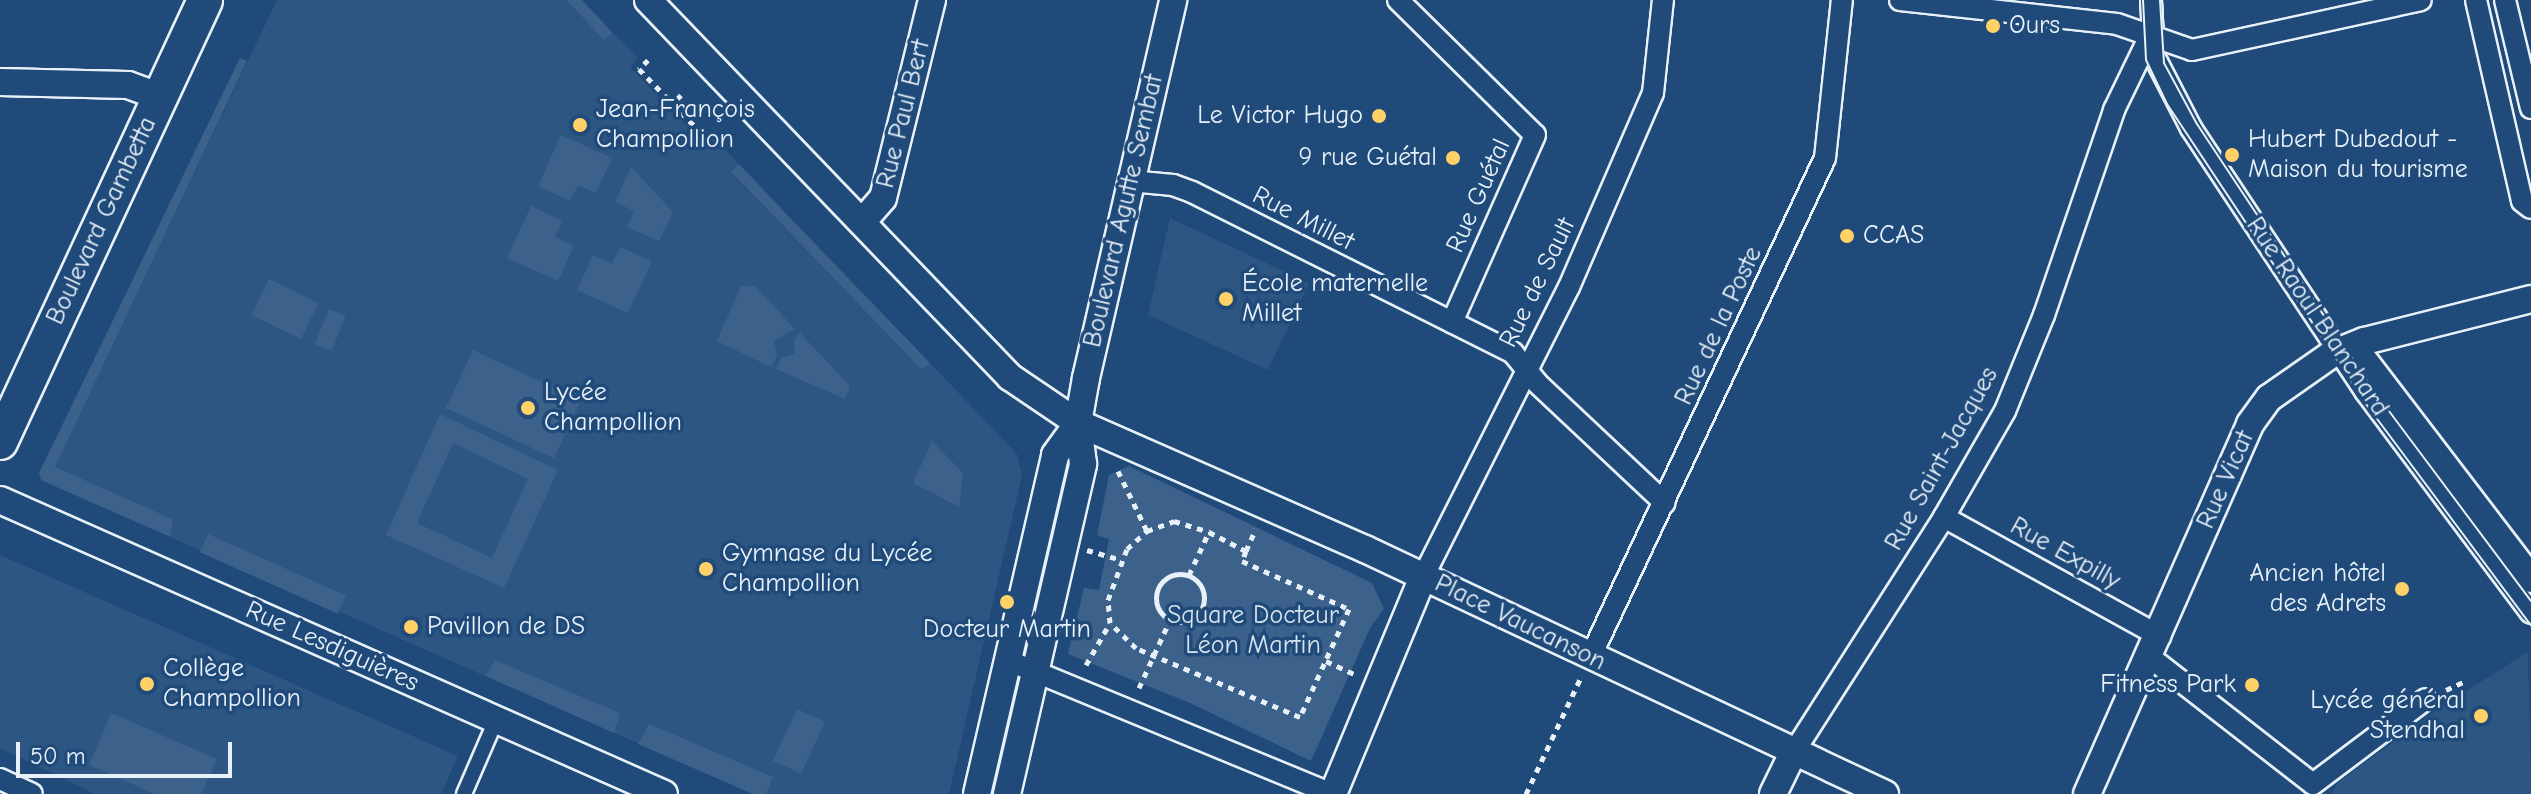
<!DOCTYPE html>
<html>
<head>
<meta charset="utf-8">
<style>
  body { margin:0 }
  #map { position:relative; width:2531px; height:794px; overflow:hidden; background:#1f4a7a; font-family:"Comic Neue",sans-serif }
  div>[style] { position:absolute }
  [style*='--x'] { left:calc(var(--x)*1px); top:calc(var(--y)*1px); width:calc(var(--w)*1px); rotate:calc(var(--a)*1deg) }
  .built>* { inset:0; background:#2e5683 }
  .green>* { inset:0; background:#3c628c; transform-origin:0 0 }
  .path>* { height:5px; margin-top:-2.5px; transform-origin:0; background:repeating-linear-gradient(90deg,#e8f1f8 0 6px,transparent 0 12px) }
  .path>.ring { margin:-2.5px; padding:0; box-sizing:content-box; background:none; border:5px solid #e8f1f8; border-radius:50% }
  .roads { filter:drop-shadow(2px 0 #e8f1f8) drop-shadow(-2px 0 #e8f1f8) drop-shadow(0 2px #e8f1f8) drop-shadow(0 -2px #e8f1f8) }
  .service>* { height:14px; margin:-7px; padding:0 7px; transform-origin:7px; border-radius:7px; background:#1f4a7a }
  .pedestrian>* { height:20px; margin:-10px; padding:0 10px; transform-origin:10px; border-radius:10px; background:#1f4a7a }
  .minor>* { height:26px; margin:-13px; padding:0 13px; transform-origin:13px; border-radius:13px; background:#1f4a7a }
  .tertiary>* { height:34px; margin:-17px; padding:0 17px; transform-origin:17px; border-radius:17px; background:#1f4a7a }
  .tram>* { height:2px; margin:-1px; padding:0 1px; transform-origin:1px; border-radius:1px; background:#e8f1f8 }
  .dots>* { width:22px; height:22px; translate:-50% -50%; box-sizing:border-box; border:4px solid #1f4a7a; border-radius:50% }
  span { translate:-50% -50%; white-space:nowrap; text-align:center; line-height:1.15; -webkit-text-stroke:7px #1f4a7a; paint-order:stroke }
  .poi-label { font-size:26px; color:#e8f1f8 }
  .left { translate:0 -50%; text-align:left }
  .right { translate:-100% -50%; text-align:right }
  .street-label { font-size:26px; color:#e8f1f8 }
  .park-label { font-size:26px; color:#d7e3ed }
  .scale { position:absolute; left:16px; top:742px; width:216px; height:36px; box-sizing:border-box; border:4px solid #e8f1f8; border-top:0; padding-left:10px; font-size:24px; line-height:28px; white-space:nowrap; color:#e8f1f8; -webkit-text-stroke:6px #1f4a7a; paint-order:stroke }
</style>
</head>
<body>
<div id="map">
  <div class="built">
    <i style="clip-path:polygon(277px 0,566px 0,604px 40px,613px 33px,638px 58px,630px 67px,705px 145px,714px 138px,739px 164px,731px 173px,922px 370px,930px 363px,1017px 454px,1022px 475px,949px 794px,753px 794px,47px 483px)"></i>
    <i style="clip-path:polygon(1170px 218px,1309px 283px,1268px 370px,1148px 315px)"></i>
    <i style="clip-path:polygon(0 555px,458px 756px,441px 794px,95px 794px,0 748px)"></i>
    <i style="clip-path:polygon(2528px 652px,2531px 794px,2332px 794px,2337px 783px,2447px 703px)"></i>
  </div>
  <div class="green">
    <i style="clip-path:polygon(566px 0,582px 0,613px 33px,604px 40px)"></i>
    <i style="clip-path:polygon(240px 58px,247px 61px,55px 467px,172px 519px,171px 537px,41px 480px,39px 473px)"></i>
    <i style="clip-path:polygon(561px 135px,612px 158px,596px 193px,578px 185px,570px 201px,538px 186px)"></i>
    <i style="clip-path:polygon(739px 164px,796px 224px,930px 363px,922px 370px,731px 172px)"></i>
    <i style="clip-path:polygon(631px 167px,673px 212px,659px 241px,627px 227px,634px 211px,615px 202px)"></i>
    <i style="clip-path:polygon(531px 206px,562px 221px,555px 237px,574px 246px,558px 281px,507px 258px)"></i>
    <i style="clip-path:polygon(620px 247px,652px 261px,628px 313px,577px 290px,593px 255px,612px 264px)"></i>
    <i style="left:269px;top:279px;width:55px;height:40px;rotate:26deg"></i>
    <i style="clip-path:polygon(741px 286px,755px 286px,795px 329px,774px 341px,777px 355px,771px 367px,717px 341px)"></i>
    <i style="left:329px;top:309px;width:18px;height:38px;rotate:22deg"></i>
    <i style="clip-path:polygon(800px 333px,850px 386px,845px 399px,776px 369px,781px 358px,795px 354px,794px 340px)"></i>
    <i style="left:473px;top:350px;width:119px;height:64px;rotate:25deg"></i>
    <i style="clip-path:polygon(evenodd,440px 414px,558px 470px,504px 588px,386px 535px,440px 414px,453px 443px,528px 479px,492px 558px,417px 523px,453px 443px)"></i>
    <i style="clip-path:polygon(932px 441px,963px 473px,959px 507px,913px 483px)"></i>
    <i style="clip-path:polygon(1129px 466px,1372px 583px,1384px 609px,1370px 628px,1311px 761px,1190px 703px,1068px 654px,1084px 588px,1099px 590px,1109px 539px,1097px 535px,1109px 475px)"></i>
    <i style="left:208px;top:534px;width:151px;height:20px;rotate:24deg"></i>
    <i style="clip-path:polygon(495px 660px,620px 713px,614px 733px,486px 676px)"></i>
    <i style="left:797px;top:709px;width:31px;height:57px;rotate:25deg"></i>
    <i style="clip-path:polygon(111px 713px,217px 759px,201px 794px,155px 794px,89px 765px)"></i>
    <i style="clip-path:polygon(649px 724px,773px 777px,766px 794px,753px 794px,638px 744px)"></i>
  </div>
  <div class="path">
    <i style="--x:648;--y:60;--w:13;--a:135"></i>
    <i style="--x:639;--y:69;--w:96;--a:45.8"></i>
    <i style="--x:706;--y:138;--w:12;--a:-48"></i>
    <i style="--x:669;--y:107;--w:17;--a:-45"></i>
    <i style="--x:1118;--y:471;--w:67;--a:64.2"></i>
    <i style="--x:1174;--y:521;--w:37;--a:17"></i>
    <i style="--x:1209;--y:532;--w:42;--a:27.2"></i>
    <i style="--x:1246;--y:551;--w:11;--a:112"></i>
    <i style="--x:1242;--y:561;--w:117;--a:24.2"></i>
    <i style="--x:1349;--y:609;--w:119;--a:114.4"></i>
    <i style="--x:1300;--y:717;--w:178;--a:-157.2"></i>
    <i style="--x:1136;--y:648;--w:36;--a:-136"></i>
    <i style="--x:1110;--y:623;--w:23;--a:-95"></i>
    <i style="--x:1108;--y:600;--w:54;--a:-69.6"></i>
    <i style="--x:1127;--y:549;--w:27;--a:-42"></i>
    <i style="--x:1147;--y:531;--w:29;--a:-20"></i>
    <i style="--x:1087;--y:550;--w:35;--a:16"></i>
    <i style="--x:1246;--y:551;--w:24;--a:-66"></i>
    <i class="ring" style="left:1156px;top:574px;width:43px;height:43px"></i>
    <i style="--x:1189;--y:575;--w:47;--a:-65.1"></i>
    <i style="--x:1326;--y:661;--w:31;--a:25"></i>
    <i style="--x:1086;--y:665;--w:48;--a:-60.3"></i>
    <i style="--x:1139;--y:688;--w:75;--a:-65.5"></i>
    <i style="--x:2446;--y:690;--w:19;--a:-25"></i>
    <i style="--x:1526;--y:794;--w:127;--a:-64.8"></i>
  </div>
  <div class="roads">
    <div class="service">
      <i style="--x:464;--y:794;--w:81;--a:-66.6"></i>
    </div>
    <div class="pedestrian">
      <i style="--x:1398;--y:0;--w:192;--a:44.6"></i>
      <i style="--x:1535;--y:135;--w:205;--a:113.9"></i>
      <i style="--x:1900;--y:0;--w:218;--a:6.3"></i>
      <i style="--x:2117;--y:24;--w:79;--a:19.1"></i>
      <i style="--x:2192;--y:50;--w:234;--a:-12.3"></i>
      <i style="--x:2151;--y:0;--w:56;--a:86.9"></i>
      <i style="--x:2154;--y:56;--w:81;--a:62.8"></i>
      <i style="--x:2191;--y:128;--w:315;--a:56.5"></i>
      <i style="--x:2365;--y:391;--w:277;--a:53.2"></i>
      <i style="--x:2476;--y:0;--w:206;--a:77.1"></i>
      <i style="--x:2522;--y:201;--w:11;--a:38"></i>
      <i style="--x:2505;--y:0;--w:111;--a:76.5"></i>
      <i style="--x:1130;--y:181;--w:43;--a:5.3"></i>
      <i style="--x:1173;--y:185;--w:20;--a:20"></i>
      <i style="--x:1192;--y:192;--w:359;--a:26.6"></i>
      <i style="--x:1513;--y:353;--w:38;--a:51"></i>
      <i style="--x:1537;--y:383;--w:175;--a:43.2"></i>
      <i style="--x:1944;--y:517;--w:247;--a:28.9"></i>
      <i style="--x:1423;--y:577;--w:325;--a:-63.3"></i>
      <i style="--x:1569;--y:287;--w:211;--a:-66.6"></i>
      <i style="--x:1653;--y:93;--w:94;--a:-83.9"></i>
      <i style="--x:1590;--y:658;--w:552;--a:-64.83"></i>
      <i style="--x:1825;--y:158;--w:159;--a:-83.9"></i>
      <i style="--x:2151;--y:658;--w:205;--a:37.9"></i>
      <i style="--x:2313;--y:784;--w:141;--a:-37"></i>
      <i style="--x:1007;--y:660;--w:348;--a:22.4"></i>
      <i style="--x:1792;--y:755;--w:282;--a:-57.4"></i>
      <i style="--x:1944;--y:517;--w:122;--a:-60.1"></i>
      <i style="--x:2005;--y:411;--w:104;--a:-67.9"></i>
      <i style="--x:2044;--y:315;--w:217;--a:-71.1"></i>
      <i style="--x:2114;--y:110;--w:82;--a:-64.1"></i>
      <i style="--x:0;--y:779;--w:35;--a:25"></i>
    </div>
    <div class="minor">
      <i style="--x:648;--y:0;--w:523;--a:46.16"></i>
      <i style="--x:1010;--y:377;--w:82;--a:34.1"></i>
      <i style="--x:1078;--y:423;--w:313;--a:23.7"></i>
      <i style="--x:1365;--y:549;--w:575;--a:25.23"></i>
      <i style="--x:0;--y:82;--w:128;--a:1.3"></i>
      <i style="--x:128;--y:85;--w:33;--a:20"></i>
      <i style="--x:863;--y:221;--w:30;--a:-49"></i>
      <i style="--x:883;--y:198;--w:204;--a:-76.1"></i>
      <i style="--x:2353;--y:346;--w:293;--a:52.6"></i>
      <i style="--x:0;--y:500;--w:726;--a:23.88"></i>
      <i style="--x:977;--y:794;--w:348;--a:-77"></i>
      <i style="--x:1055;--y:455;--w:39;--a:-54"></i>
      <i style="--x:1007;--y:794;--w:339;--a:-77"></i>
      <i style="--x:1083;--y:464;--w:41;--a:-97"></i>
      <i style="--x:1078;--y:423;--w:46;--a:-79.9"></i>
      <i style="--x:1086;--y:378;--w:388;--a:-77"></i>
      <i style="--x:1333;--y:794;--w:235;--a:-67.5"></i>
      <i style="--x:1773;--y:794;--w:43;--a:-64"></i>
      <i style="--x:2087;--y:794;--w:404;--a:-66.2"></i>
      <i style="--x:2250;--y:424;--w:32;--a:-54"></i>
      <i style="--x:2269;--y:398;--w:77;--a:-34.9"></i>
      <i style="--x:2332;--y:354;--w:35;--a:-22"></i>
      <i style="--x:2365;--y:341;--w:171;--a:-14.2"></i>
    </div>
    <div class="tertiary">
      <i style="--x:0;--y:442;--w:487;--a:-65.1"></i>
    </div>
  </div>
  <div class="tram">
    <i style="--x:2143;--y:0;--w:60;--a:87.1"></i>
    <i style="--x:2146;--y:60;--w:49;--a:64.5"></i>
    <i style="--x:2167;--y:104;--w:360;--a:56.4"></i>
    <i style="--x:2366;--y:404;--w:276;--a:53.3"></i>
    <i style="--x:2160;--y:0;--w:63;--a:86.4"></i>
    <i style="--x:2164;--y:63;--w:69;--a:61.6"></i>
    <i style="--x:2197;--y:124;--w:315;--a:56.5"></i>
    <i style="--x:2371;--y:387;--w:267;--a:53.2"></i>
  </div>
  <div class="dots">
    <i style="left:1993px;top:26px;background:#ffd166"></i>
    <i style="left:1379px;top:116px;background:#ffd166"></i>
    <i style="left:580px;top:125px;background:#ffd166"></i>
    <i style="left:2232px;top:155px;background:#ffd166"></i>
    <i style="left:1453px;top:158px;background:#ffd166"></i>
    <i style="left:1847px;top:236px;background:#ffd166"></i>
    <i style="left:1226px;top:299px;background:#ffd166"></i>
    <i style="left:528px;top:408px;background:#ffd166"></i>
    <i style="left:706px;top:569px;background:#ffd166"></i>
    <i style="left:2402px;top:589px;background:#ffd166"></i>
    <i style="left:1007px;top:602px;background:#ffd166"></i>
    <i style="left:411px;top:627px;background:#ffd166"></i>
    <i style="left:147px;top:684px;background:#ffd166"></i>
    <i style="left:2252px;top:685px;background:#ffd166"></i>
    <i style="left:2481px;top:716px;background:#ffd166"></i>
  </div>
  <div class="poi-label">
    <span class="left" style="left:2009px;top:26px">Ours</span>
    <span class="left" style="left:596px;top:125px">Jean-François<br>Champollion</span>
    <span class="right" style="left:1363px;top:116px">Le Victor Hugo</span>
    <span class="left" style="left:2248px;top:155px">Hubert Dubedout -<br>Maison du tourisme</span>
    <span class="right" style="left:1437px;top:158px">9 rue Guétal</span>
    <span class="left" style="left:1863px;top:236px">CCAS</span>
    <span class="left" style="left:1242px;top:299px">École maternelle<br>Millet</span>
    <span class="left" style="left:544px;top:408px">Lycée<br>Champollion</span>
    <span class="left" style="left:722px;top:569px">Gymnase du Lycée<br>Champollion</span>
    <span class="right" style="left:2386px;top:589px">Ancien hôtel<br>des Adrets</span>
    <span class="left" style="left:427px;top:627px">Pavillon de DS</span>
    <span style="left:1007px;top:630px">Docteur Martin</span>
    <span class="left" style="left:163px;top:684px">Collège<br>Champollion</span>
    <span class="right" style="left:2236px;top:685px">Fitness Park</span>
    <span class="right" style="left:2465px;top:716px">Lycée général<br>Stendhal</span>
  </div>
  <div class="street-label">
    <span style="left:904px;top:114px;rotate:-76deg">Rue Paul Bert</span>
    <span style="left:1479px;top:196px;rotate:-66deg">Rue Guétal</span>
    <span style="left:1124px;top:211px;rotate:-77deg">Boulevard Agutte Sembat</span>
    <span style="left:1303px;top:219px;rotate:27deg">Rue Millet</span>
    <span style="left:102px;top:221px;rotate:-65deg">Boulevard Gambetta</span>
    <span style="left:1538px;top:283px;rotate:-64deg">Rue de Sault</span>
    <span style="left:2317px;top:317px;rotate:56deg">Rue Raoul Blanchard</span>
    <span style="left:1719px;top:326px;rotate:-65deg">Rue de la Poste</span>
    <span style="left:1942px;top:459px;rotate:-61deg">Rue Saint-Jacques</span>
    <span style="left:2226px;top:480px;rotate:-66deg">Rue Vicat</span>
    <span style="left:2065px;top:554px;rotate:29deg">Rue Expilly</span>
    <span style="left:1520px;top:623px;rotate:26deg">Place Vaucanson</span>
    <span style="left:332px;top:647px;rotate:24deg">Rue Lesdiguières</span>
  </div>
  <div class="park-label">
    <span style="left:1253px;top:631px">Square Docteur<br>Léon Martin</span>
  </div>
  <div class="scale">50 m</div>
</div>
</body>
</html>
